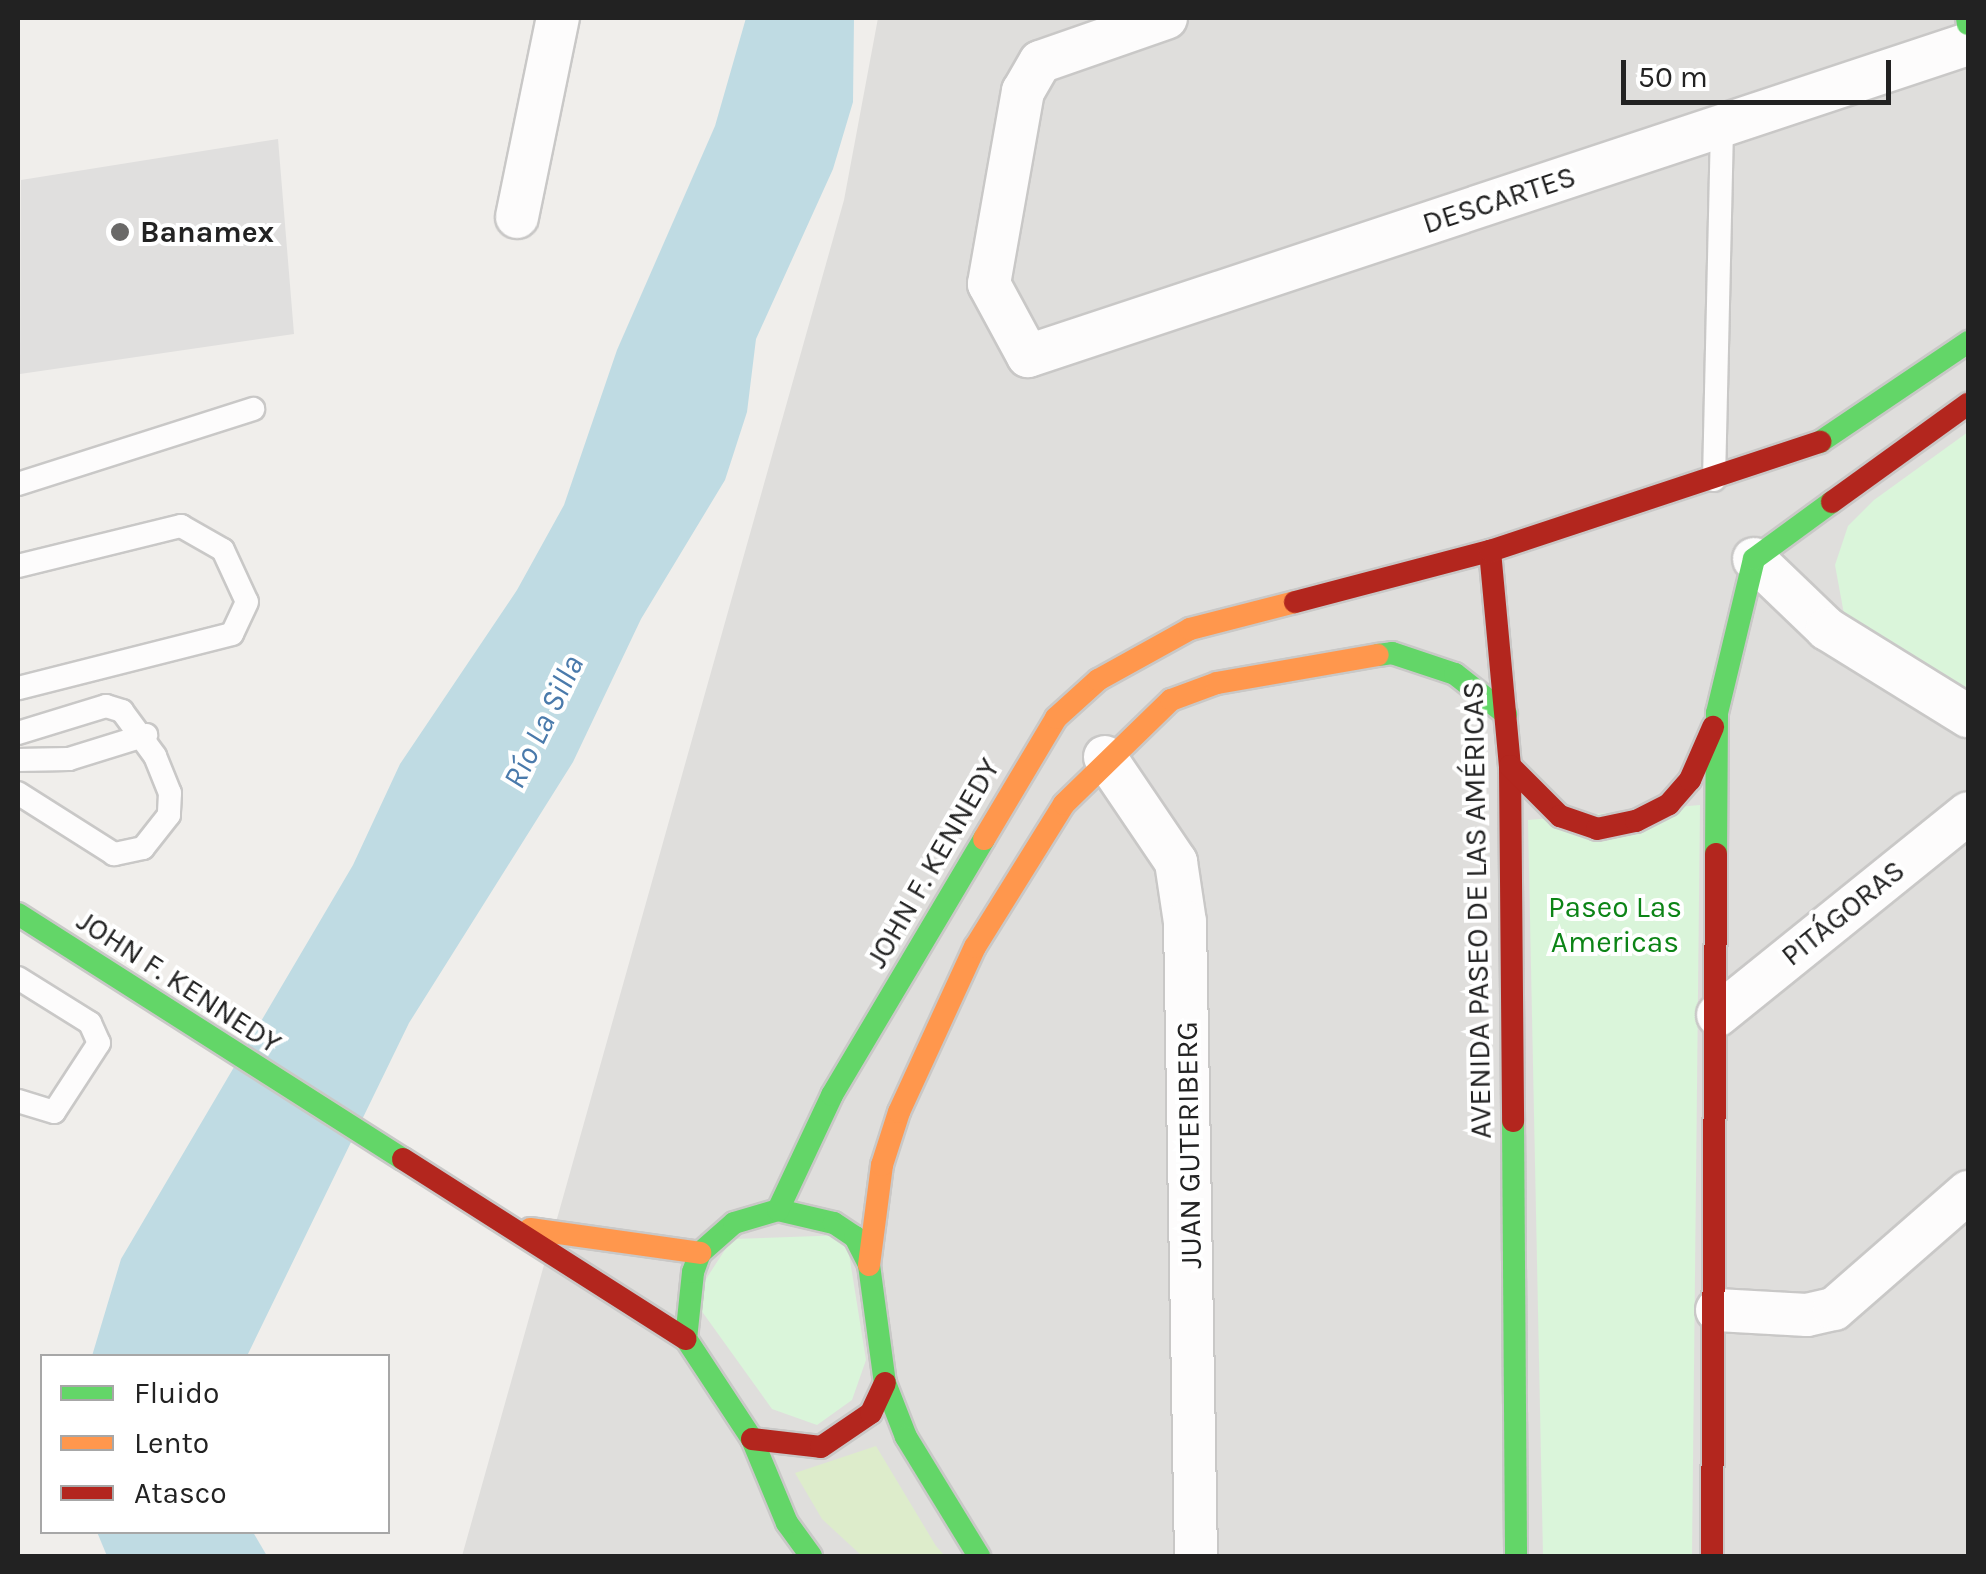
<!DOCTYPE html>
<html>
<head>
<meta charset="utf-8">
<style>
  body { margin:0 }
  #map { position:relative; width:1986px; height:1574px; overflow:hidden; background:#f0eeeb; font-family:Karla,sans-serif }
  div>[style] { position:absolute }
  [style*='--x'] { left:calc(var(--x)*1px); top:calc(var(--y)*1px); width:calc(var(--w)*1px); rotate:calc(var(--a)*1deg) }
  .residential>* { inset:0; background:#dfdedc }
  .grass>* { inset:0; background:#ddeccb }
  .park>* { inset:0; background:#daf5da }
  .parking>* { inset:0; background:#e0dfde }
  .water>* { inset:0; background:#bfdbe3 }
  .roads { filter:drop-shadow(2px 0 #c9c8c7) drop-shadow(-2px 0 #c9c8c7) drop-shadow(0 2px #c9c8c7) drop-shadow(0 -2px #c9c8c7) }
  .lane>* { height:22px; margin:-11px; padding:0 11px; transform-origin:11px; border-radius:11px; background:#fdfcfc }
  .street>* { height:42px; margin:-21px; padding:0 21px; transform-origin:21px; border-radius:21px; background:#fdfcfc }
  .fast>* { height:22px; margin:-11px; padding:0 11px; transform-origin:11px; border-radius:11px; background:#63d668 }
  .slow>* { height:22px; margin:-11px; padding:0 11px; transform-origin:11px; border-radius:11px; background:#ff974d }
  .jam>* { height:22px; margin:-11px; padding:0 11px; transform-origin:11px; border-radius:11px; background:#b3261e }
  .dots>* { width:28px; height:28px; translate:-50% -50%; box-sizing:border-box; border:5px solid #fff; border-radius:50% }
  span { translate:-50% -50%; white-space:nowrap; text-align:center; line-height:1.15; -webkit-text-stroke:8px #fff; paint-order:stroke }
  .street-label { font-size:30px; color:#222 }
  .poi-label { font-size:30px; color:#222; font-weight:700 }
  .left { translate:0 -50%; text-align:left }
  .park-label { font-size:30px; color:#0c8416 }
  .water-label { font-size:32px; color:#4a7aab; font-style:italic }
  .frame { position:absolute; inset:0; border:20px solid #222; pointer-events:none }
  .legend { position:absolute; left:40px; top:1354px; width:350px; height:180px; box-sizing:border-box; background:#fff; border:2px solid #a7a7a7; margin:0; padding:12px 18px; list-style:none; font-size:30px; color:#222 }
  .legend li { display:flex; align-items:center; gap:20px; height:50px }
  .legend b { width:50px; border:2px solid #a7a7a7 }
  .scale { position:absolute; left:1621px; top:60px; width:270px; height:45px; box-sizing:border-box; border:5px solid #222; border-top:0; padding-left:12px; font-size:30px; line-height:35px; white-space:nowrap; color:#222; -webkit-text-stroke:8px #fff; paint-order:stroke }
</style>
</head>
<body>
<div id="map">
  <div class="residential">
    <i style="clip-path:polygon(878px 18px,1968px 18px,1968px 1556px,462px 1556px,844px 200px)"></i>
  </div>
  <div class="grass">
    <i style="clip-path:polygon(876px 1446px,936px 1546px,945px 1556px,862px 1556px,822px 1519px,795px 1473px)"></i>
  </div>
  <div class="park">
    <i style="clip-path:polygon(1968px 432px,1968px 707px,1846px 625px,1835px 565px,1848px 526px,1874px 500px)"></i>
    <i style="clip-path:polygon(1700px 805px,1692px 1556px,1543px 1556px,1528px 820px)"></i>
    <i style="clip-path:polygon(846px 1235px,866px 1360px,852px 1400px,817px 1425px,772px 1409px,693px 1299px,732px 1239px)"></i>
  </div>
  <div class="parking">
    <i style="clip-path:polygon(278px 139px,294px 334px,20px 374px,21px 180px)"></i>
  </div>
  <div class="water">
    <i style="clip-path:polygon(746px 18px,854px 18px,853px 102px,833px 169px,756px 339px,747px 412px,725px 480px,641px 619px,573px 762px,409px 1023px,247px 1356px,92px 1356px,121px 1259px,353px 865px,400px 764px,517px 590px,564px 505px,617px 350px,715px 126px)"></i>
    <i style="clip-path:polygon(97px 1532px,253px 1532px,267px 1556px,107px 1556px)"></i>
  </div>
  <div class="roads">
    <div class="lane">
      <i style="--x:1714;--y:480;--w:354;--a:-88.7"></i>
      <i style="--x:18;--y:484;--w:247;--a:-17.7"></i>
      <i style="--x:18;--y:566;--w:168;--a:-13.8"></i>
      <i style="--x:181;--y:526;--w:48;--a:29.7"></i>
      <i style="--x:223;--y:550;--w:57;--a:65.2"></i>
      <i style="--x:247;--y:602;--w:35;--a:115"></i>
      <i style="--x:232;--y:634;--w:221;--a:165.8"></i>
      <i style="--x:18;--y:733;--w:92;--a:-17.1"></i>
      <i style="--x:106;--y:706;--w:17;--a:17"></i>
      <i style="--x:122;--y:711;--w:56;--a:53.7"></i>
      <i style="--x:155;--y:756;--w:40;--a:68"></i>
      <i style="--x:170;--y:793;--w:22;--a:93"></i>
      <i style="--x:169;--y:815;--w:42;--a:128.2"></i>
      <i style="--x:143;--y:848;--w:30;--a:168"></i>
      <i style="--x:114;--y:854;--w:114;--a:-147.6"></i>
      <i style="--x:18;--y:760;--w:51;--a:-1.1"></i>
      <i style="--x:69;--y:759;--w:81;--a:-17.3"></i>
      <i style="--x:18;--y:978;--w:85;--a:32"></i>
      <i style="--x:90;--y:1023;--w:22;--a:66"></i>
      <i style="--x:99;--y:1043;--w:82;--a:123.1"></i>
      <i style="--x:54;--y:1112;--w:38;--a:-163"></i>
    </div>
    <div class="street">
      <i style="--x:1166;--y:18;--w:133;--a:160.8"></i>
      <i style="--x:1040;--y:62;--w:34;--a:120"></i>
      <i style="--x:1023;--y:91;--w:196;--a:100"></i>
      <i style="--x:989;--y:284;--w:82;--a:61.6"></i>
      <i style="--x:1028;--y:356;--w:990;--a:-18.36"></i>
      <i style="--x:517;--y:217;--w:203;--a:-78.4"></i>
      <i style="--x:1754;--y:559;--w:101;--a:43.8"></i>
      <i style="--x:1827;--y:629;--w:166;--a:31.7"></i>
      <i style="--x:1105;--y:757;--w:127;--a:55.9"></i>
      <i style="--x:1176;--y:862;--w:61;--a:81.5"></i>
      <i style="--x:1185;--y:922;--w:634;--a:89.01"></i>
      <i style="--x:1718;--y:1015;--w:321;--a:-38.9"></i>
      <i style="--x:1717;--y:1310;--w:90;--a:3.2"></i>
      <i style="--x:1807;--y:1315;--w:28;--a:-13"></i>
      <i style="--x:1834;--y:1309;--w:178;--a:-41.1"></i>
    </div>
    <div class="fast">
      <i style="--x:1967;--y:18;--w:6;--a:81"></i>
      <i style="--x:1820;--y:442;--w:179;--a:-34"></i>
      <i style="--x:1378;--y:655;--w:14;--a:-8"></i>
      <i style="--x:1392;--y:653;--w:66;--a:18.4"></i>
      <i style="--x:1455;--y:674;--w:65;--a:38.1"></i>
      <i style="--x:1716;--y:854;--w:141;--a:-89.6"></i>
      <i style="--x:1717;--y:713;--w:158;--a:-76.5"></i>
      <i style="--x:1754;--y:559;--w:97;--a:-36.2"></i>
      <i style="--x:18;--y:914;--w:456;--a:32.5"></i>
      <i style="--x:1513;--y:1121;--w:435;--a:89.6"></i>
      <i style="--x:778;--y:1210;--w:57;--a:13.1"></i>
      <i style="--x:834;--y:1223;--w:25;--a:34"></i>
      <i style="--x:855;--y:1237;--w:31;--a:63"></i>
      <i style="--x:869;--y:1265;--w:119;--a:82.3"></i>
      <i style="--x:885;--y:1383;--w:58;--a:68.7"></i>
      <i style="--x:906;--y:1437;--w:140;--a:58.5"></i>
      <i style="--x:811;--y:1556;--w:41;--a:-126"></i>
      <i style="--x:787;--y:1523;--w:91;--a:-112.6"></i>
      <i style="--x:752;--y:1439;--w:120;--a:-123.4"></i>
      <i style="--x:686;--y:1339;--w:67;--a:-84"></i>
      <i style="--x:693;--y:1272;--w:20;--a:-70"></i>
      <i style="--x:700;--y:1253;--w:45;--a:-41.4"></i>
      <i style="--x:734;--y:1223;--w:46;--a:-16.5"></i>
      <i style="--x:778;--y:1210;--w:127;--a:-64.8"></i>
      <i style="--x:832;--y:1095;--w:298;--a:-59.3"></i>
    </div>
    <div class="slow">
      <i style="--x:984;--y:839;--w:141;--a:-59.2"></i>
      <i style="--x:1056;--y:718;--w:57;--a:-42.1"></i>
      <i style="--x:1098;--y:680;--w:105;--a:-29"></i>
      <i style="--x:1190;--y:629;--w:108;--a:-14.4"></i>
      <i style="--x:530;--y:1229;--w:172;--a:8"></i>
      <i style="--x:869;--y:1265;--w:101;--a:-82.6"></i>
      <i style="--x:882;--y:1165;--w:56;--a:-72.2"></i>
      <i style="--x:899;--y:1112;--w:182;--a:-65.3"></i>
      <i style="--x:975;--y:947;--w:168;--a:-58.1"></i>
      <i style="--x:1064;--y:804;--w:149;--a:-44.2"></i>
      <i style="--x:1171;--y:700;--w:49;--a:-20.3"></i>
      <i style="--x:1217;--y:683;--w:163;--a:-9.9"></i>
    </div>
    <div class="jam">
      <i style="--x:1832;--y:502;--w:168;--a:-35.8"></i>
      <i style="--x:1490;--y:551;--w:216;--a:84.7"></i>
      <i style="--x:1510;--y:766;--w:355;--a:89.5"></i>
      <i style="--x:1295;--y:602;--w:202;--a:-14.7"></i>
      <i style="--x:1490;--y:551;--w:348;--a:-18.3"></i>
      <i style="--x:1510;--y:766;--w:71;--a:45"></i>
      <i style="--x:1560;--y:816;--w:39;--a:19"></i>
      <i style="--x:1597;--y:829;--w:40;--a:-12"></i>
      <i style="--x:1636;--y:821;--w:37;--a:-27"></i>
      <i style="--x:1669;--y:804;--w:32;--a:-49"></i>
      <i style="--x:1690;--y:780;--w:58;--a:-66.5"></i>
      <i style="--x:403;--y:1159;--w:335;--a:32.5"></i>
      <i style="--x:752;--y:1439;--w:69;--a:6.6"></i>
      <i style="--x:821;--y:1447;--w:60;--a:-34.2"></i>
      <i style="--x:871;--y:1413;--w:33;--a:-65"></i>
      <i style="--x:1712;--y:1556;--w:702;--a:-89.67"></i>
    </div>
  </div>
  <div class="dots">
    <i style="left:120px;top:232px;background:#6a6968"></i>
  </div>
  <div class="street-label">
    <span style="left:1499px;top:200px;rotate:-18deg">DESCARTES</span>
    <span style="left:933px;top:863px;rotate:-60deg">JOHN F. KENNEDY</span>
    <span style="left:1477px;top:910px;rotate:-91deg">AVENIDA PASEO DE LAS AMÉRICAS</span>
    <span style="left:1843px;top:913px;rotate:-39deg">PITÁGORAS</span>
    <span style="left:179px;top:982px;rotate:33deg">JOHN F. KENNEDY</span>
    <span style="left:1189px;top:1145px;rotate:-91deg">JUAN GUTERIBERG</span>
  </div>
  <div class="poi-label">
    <span class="left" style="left:140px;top:232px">Banamex</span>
  </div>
  <div class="park-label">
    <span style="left:1615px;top:924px">Paseo Las<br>Americas</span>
  </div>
  <div class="water-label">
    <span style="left:544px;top:722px;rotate:-64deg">Río La Silla</span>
  </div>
  <div class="frame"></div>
  <ul class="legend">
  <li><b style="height:12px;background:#63d668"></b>Fluido</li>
  <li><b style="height:12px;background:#ff974d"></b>Lento</li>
  <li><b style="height:12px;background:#b3261e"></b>Atasco</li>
  </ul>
  <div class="scale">50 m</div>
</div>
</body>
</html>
